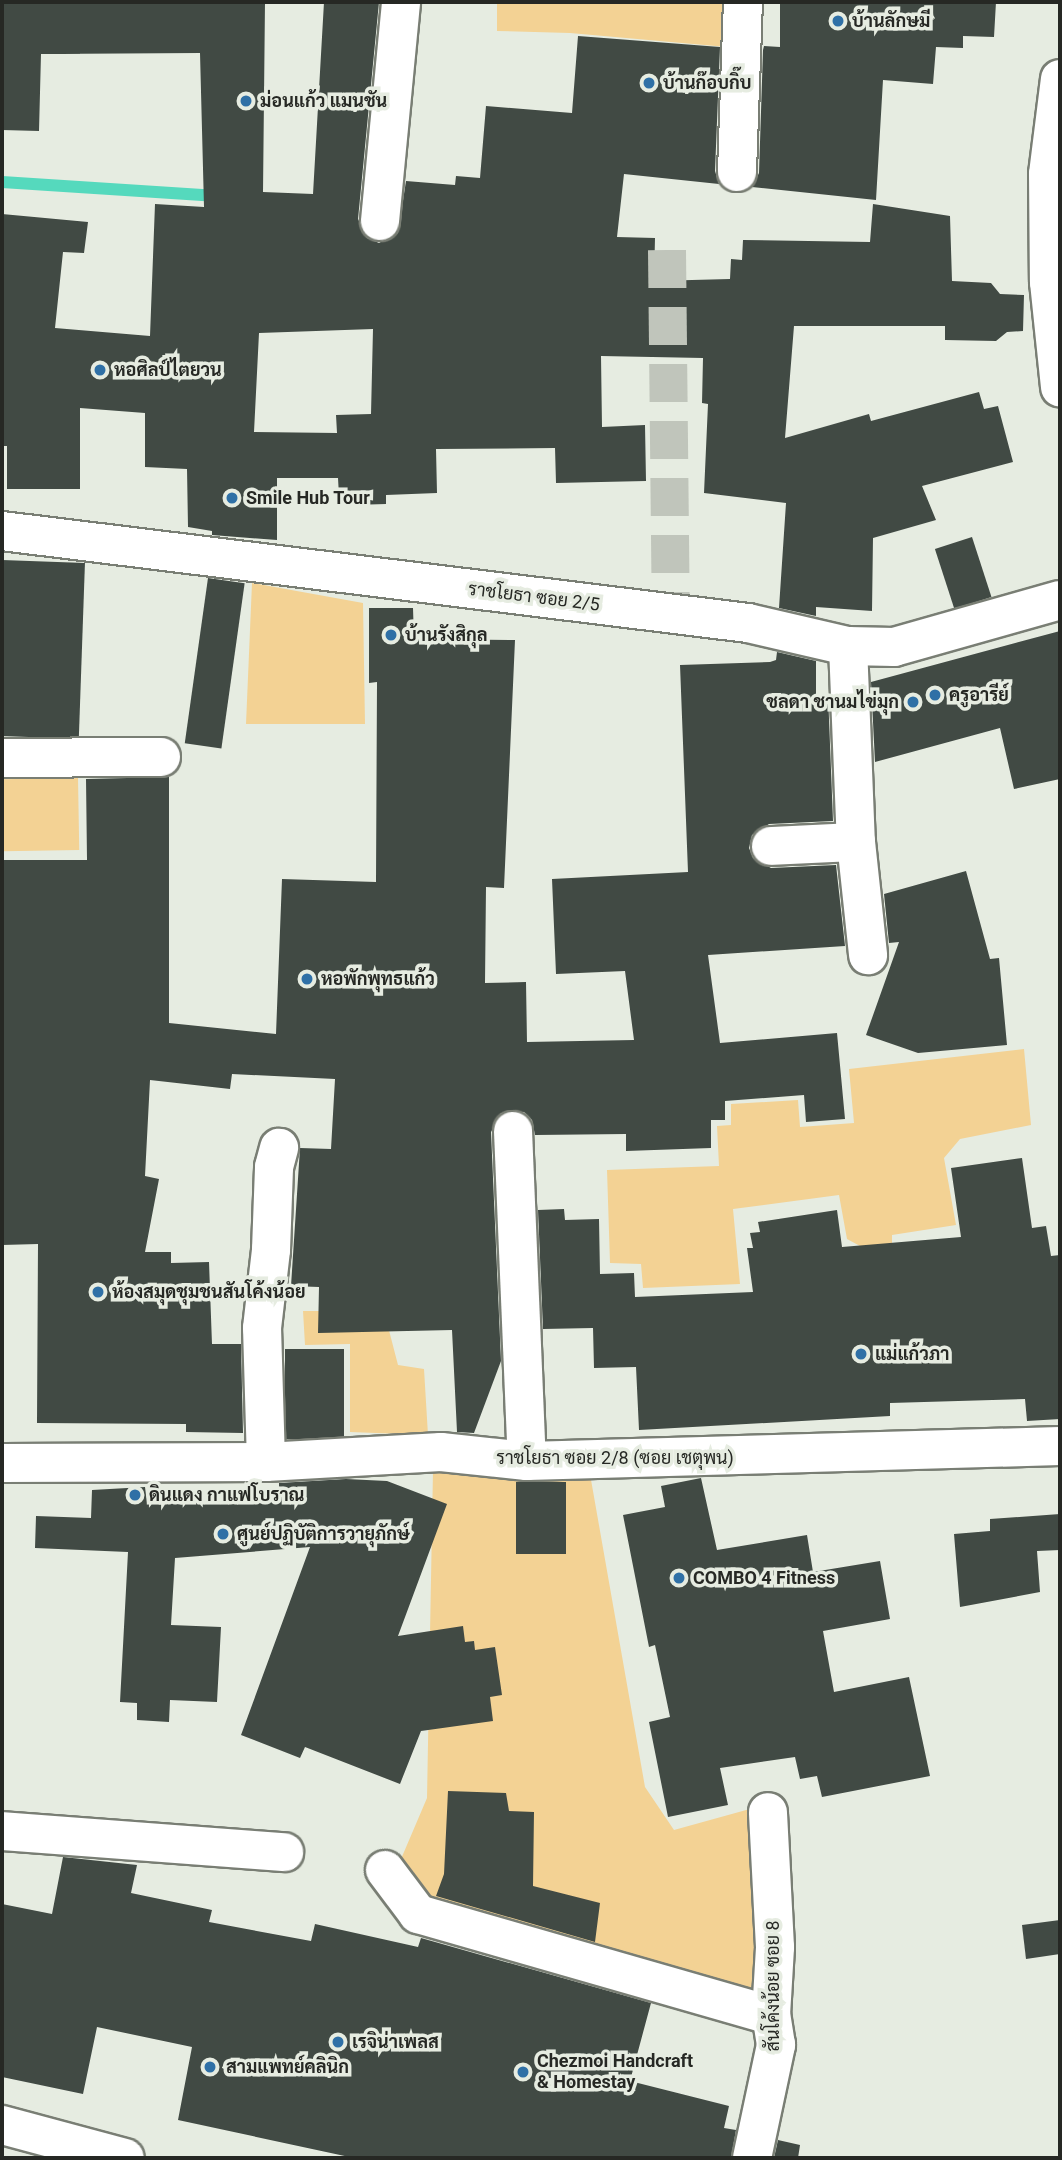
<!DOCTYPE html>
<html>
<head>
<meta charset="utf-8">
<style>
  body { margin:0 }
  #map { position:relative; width:1062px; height:2160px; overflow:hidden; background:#e6ece1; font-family:Roboto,Sarabun,sans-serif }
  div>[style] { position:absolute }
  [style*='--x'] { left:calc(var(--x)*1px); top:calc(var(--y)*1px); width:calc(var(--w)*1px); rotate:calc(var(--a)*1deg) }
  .green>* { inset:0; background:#f3d294; transform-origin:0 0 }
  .stream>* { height:12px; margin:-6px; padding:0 6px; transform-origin:6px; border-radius:6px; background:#55d9bd }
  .building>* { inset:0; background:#414a44; transform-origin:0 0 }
  .minor-tunnel>* { height:38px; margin-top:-19px; transform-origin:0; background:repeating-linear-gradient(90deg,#c0c5bb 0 38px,transparent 0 57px) }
  .roads { filter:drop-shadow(2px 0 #797e74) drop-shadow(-2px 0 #797e74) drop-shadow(0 2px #797e74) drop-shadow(0 -2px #797e74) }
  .minor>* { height:38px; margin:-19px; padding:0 19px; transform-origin:19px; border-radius:19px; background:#fff }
  .dots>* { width:19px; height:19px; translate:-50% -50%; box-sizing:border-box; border:4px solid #e6ece1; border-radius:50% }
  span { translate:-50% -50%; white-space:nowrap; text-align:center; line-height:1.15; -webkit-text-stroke:7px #e6ece1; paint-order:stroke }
  .poi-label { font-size:18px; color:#262824; font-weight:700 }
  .left { translate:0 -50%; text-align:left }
  .right { translate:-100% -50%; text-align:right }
  .street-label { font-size:18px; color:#262824 }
  .frame { position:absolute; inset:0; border:4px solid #262824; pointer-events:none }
</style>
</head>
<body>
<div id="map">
  <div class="green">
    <i style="clip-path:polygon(497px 2px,727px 2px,727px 47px,570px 33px,497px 31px)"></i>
    <i style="clip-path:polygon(252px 583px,363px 603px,365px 724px,246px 724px)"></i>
    <i style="left:78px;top:778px;width:72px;height:76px;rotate:89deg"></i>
    <i style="clip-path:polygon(1024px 1049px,1031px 1125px,960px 1139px,944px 1158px,956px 1225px,892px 1235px,892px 1253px,873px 1253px,847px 1239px,839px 1195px,733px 1209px,740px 1284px,643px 1288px,641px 1264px,610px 1263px,607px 1170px,719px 1166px,717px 1126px,731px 1125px,731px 1104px,798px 1100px,800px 1127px,854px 1123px,849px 1069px)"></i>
    <i style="clip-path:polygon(303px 1311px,384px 1311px,398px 1365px,424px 1369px,428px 1435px,350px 1432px,350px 1344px,305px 1345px)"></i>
    <i style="clip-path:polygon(433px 1470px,590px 1474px,645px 1787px,674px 1830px,757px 1807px,762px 1996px,433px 1910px,401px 1859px,427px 1798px)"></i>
  </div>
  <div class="stream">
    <i style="--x:2;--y:182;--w:216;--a:3.7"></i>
  </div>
  <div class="building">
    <i style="clip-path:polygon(evenodd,2px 2px,265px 2px,263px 192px,313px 194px,324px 2px,379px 2px,358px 219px,367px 238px,379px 243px,398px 233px,406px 181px,455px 185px,456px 176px,480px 178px,486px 106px,572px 113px,578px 36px,720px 47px,715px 171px,719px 184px,624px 174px,617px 237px,655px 238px,654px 281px,730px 279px,731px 259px,742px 260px,743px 240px,870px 242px,873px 204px,950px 216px,952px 281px,991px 283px,1000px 294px,1024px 295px,1023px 331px,1007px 332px,996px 341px,945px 340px,945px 326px,794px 326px,785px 438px,869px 414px,871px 421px,979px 392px,984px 409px,998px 406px,1013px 462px,922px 486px,936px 520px,873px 538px,872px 611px,816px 607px,816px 616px,779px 608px,786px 503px,704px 493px,708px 404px,702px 403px,703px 358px,601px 356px,602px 427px,645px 425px,646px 481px,556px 483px,555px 448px,436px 449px,437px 493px,386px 495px,386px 504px,353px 505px,352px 496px,339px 496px,338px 478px,277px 478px,277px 540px,212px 535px,212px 531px,188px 527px,187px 469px,145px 467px,145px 413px,80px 408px,80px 489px,7px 489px,7px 446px,2px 446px,2px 214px,88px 222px,84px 253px,63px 252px,55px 328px,150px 336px,155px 204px,204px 207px,200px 53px,41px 54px,39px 131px,2px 130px,2px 2px,373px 329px,371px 414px,336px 415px,337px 433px,254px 432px,259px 333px,373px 329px)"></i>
    <i style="clip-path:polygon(780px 2px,996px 2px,994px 37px,963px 36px,963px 48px,936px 47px,933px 84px,883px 80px,876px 200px,752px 187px,759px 173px,763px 50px,764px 46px,780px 47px)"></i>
    <i style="left:972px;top:537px;width:63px;height:39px;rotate:72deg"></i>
    <i style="left:2px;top:560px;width:83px;height:176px;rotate:2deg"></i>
    <i style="left:208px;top:578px;width:37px;height:167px;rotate:8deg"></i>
    <i style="clip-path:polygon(369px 608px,413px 608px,414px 639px,515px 640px,504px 888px,486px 887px,485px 983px,526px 982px,527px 1042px,634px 1040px,625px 971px,556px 974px,552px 879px,688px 872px,680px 665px,770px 662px,776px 660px,777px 652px,816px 661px,816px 696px,828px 693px,833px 821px,769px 824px,752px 835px,749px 848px,753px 858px,771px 868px,836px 865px,845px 946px,708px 955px,720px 1043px,837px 1033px,845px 1119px,806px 1122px,804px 1095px,725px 1101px,725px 1120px,711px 1120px,711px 1148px,626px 1151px,626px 1134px,535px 1135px,532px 1120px,524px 1112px,501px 1113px,491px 1132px,501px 1361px,474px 1433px,457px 1432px,452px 1330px,318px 1333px,319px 1287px,291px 1286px,300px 1148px,331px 1149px,335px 1079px,232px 1074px,230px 1089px,150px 1080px,145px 1176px,159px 1179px,145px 1252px,171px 1252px,171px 1263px,209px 1262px,212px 1344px,241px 1344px,243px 1433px,186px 1432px,186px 1424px,37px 1423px,38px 1244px,2px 1245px,2px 860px,87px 860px,86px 779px,169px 777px,169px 1023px,276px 1034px,282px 879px,376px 882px,377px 682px,369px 683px)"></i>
    <i style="clip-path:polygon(1060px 631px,1060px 779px,1014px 789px,1000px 728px,875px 762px,871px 682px)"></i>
    <i style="clip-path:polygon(966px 871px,990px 959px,999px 958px,1007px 1045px,918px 1053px,866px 1035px,899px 942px,889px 943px,884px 894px)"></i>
    <i style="clip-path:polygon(1022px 1158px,1032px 1228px,1046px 1226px,1051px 1256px,1060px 1255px,1060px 1419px,1027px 1421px,1025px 1399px,890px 1403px,890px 1416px,639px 1430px,636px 1367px,594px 1368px,593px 1328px,543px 1329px,538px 1210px,564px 1209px,565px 1220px,599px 1219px,600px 1274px,634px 1273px,635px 1297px,753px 1292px,747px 1248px,753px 1248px,750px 1233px,760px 1232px,758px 1222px,837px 1210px,842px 1247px,961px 1237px,951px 1168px)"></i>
    <i style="left:285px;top:1349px;width:59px;height:90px"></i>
    <i style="clip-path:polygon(701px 1478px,717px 1550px,807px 1535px,813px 1572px,880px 1561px,890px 1619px,823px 1631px,834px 1692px,909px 1677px,930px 1776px,822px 1797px,817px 1776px,800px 1779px,795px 1757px,720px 1768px,728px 1805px,668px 1817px,649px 1722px,670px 1717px,655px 1645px,649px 1647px,623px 1515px,665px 1507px,661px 1486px)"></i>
    <i style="clip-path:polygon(346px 1479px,387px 1481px,447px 1504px,398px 1636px,463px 1626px,465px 1642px,474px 1641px,475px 1650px,495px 1647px,502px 1695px,490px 1697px,493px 1721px,421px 1731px,400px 1784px,305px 1747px,300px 1758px,241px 1735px,310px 1547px,175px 1558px,171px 1625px,221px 1627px,217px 1702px,170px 1700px,169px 1722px,137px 1720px,137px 1703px,120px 1702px,128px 1552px,35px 1548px,36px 1516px,91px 1518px,92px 1490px,145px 1487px,147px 1503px,279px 1492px,279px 1483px)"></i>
    <i style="left:516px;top:1482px;width:50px;height:72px"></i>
    <i style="clip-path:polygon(1060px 1514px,1060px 1550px,1037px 1551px,1040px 1592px,960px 1607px,954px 1534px,990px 1531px,990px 1519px)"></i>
    <i style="clip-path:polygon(448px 1791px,506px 1793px,509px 1811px,534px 1812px,533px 1886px,600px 1903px,595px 1942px,436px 1896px,444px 1874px)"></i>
    <i style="clip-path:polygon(63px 1857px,137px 1865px,131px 1893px,212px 1910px,209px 1922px,311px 1941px,315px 1924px,418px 1947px,421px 1938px,651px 2003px,630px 2081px,729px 2106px,724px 2128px,736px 2130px,731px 2158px,354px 2158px,178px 2120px,192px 2047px,97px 2027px,83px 2094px,2px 2077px,2px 1904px,52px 1914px)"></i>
    <i style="clip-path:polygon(1060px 1920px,1060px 1954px,1026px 1959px,1022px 1925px)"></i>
    <i style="clip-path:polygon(778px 2140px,800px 2145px,798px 2158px,774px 2158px)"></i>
  </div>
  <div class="minor-tunnel">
    <i style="--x:667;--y:250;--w:364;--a:89.4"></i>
  </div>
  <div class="roads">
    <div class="minor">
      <i style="--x:1060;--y:79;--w:96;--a:97.2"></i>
      <i style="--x:1048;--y:174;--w:108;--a:89.5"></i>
      <i style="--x:1049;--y:282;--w:106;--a:84"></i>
      <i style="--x:737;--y:172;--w:170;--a:-88"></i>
      <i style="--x:380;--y:221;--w:220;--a:-84.5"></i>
      <i style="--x:2;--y:531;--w:752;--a:7.03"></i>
      <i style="--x:748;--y:623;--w:103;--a:13"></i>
      <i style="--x:848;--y:646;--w:46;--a:1.2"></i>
      <i style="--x:894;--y:647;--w:173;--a:-15.8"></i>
      <i style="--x:848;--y:646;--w:196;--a:87.7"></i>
      <i style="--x:856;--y:842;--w:114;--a:83.9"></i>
      <i style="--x:2;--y:758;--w:159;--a:-0.4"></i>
      <i style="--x:771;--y:846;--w:85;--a:-2.7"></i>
      <i style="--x:513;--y:1131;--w:330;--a:87.6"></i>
      <i style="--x:266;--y:1462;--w:134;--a:-91.7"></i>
      <i style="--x:262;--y:1328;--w:79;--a:-83.4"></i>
      <i style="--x:271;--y:1250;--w:83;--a:-87.9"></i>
      <i style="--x:274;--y:1167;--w:20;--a:-75"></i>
      <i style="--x:2;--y:1463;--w:264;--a:-0.2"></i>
      <i style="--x:266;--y:1462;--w:175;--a:-3.3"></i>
      <i style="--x:441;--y:1452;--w:86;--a:6"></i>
      <i style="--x:527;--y:1461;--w:533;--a:-1.61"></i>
      <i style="--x:2;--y:1831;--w:283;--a:4.3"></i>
      <i style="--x:385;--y:1870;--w:55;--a:53.1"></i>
      <i style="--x:418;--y:1914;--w:367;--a:16"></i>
      <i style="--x:2;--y:2125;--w:127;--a:15"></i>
      <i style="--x:752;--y:2158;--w:116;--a:-78"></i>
      <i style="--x:776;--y:2045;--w:30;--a:-99"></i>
      <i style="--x:771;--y:2015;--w:68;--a:-86.6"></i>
      <i style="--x:775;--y:1947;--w:135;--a:-93"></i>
    </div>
  </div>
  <div class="dots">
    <i style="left:838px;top:21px;background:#2f70a6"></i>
    <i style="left:649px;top:83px;background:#2f70a6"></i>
    <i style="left:246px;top:101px;background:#2f70a6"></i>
    <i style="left:100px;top:370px;background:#2f70a6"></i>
    <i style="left:232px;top:498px;background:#2f70a6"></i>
    <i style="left:391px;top:635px;background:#2f70a6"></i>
    <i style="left:935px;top:695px;background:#2f70a6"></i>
    <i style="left:913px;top:702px;background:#2f70a6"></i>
    <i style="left:307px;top:979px;background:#2f70a6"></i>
    <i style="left:98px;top:1292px;background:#2f70a6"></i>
    <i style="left:861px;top:1354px;background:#2f70a6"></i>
    <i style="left:135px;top:1495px;background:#2f70a6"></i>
    <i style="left:223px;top:1534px;background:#2f70a6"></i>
    <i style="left:679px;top:1578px;background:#2f70a6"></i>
    <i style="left:338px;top:2042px;background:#2f70a6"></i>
    <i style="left:210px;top:2067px;background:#2f70a6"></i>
    <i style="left:523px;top:2072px;background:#2f70a6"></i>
  </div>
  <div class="poi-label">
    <span class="left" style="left:852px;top:21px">บ้านลักษมี</span>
    <span class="left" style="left:663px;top:83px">บ้านก๊อบกิ๊บ</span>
    <span class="left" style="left:260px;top:101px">ม่อนแก้ว แมนชัน</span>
    <span class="left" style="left:114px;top:370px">หอศิลป์ไตยวน</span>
    <span class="left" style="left:246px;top:498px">Smile Hub Tour</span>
    <span class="left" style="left:405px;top:635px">บ้านรังสิกุล</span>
    <span class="left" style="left:949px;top:695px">ครูอารีย์</span>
    <span class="right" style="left:899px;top:702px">ชลดา ชานมไข่มุก</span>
    <span class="left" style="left:321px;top:979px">หอพักพุทธแก้ว</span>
    <span class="left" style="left:112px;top:1292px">ห้องสมุดชุมชนสันโค้งน้อย</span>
    <span class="left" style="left:875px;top:1354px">แม่แก้วภา</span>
    <span class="left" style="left:149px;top:1495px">ดินแดง กาแฟโบราณ</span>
    <span class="left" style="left:237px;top:1534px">ศูนย์ปฏิบัติการวายุภักษ์</span>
    <span class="left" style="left:693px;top:1578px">COMBO 4 Fitness</span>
    <span class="left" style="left:352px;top:2042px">เรจิน่าเพลส</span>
    <span class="left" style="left:537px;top:2072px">Chezmoi Handcraft<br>&amp; Homestay</span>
    <span class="left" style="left:226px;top:2067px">สามแพทย์คลินิก</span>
  </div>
  <div class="street-label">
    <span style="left:534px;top:597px;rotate:7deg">ราชโยธา ซอย 2/5</span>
    <span style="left:615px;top:1458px">ราชโยธา ซอย 2/8 (ซอย เชตุพน)</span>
    <span style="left:773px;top:1986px;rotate:-90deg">สันโค้งน้อย ซอย 8</span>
  </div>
  <div class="frame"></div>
</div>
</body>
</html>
